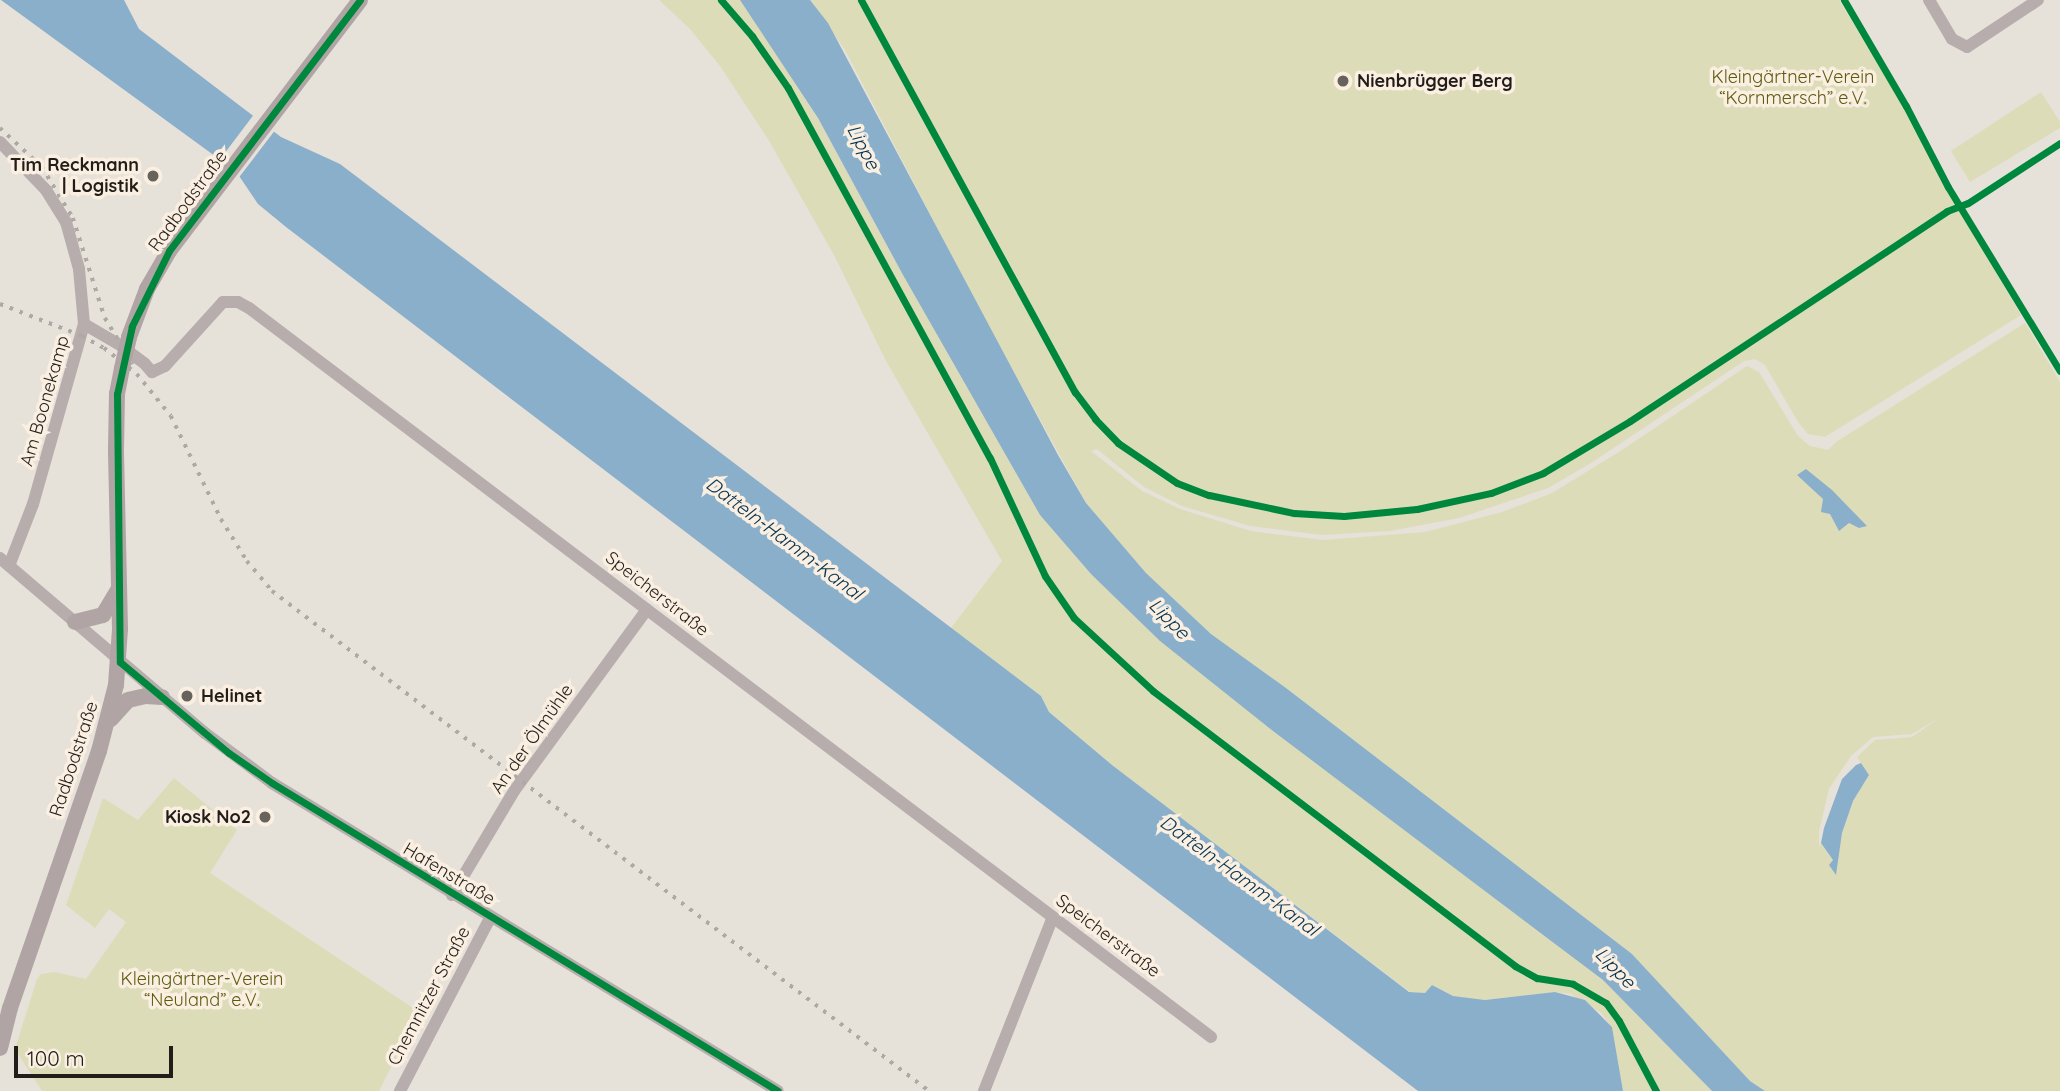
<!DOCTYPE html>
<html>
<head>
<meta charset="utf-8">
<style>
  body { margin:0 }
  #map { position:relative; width:2060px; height:1091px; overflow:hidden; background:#e6e1d9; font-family:Quicksand,sans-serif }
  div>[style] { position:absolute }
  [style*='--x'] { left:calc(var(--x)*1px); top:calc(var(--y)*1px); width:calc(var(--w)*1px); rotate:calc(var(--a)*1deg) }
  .green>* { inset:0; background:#dddcb9 }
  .water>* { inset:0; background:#8aafcb }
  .pier>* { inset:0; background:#e6e1d9 }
  .minor>* { height:12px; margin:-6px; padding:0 6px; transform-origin:6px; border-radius:6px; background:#b7adad }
  .major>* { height:16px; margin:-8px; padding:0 8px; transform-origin:8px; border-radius:8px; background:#b0a5a4 }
  .rail>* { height:3.5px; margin-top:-1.75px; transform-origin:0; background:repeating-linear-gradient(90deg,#afa9a5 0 3.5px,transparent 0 10.5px) }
  .major-bridge>* { height:16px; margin:-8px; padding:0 8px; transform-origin:8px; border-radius:8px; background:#b0a5a4 }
  .cycleway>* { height:7px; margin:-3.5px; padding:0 3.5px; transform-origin:3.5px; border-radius:3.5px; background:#00873e }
  .dots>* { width:19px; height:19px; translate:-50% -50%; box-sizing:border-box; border:4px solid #faefe1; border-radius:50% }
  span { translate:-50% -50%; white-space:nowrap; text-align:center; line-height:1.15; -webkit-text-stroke:7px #faefe1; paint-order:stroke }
  .park-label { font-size:18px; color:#5b5c0e }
  .poi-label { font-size:18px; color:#211d18; font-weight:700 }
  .left { translate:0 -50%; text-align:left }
  .right { translate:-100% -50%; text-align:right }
  .street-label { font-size:18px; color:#211d18 }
  .water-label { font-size:19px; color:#033250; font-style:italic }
  .scale { position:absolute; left:14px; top:1046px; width:159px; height:32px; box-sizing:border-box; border:4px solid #211d18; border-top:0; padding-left:9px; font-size:21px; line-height:24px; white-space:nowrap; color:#211d18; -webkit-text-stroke:5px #faefe1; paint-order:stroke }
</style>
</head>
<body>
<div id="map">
  <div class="green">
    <i style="clip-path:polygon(659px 0,740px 0,748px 10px,818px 118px,903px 275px,1040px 515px,1091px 574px,1603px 980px,1712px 1091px,1623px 1091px,1612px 1027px,1601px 1013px,1571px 994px,1555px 992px,1485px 1000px,1453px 996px,1432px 985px,1425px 993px,1410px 992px,1112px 765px,1049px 712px,1041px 696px,951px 628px,1002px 561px,886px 361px,834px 255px,768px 139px,720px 66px,690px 29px)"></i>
    <i style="clip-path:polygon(evenodd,810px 0,1839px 0,1904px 107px,1962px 215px,2021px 315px,1825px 437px,1808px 434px,1798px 422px,1765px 365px,1755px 359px,1744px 361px,1591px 463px,1548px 488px,1459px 518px,1390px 531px,1322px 535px,1250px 526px,1182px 506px,1144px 487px,1097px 449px,1091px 451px,1142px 491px,1180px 509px,1251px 531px,1323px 540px,1425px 532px,1502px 512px,1552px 493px,1622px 450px,1747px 366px,1759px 372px,1798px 436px,1810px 446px,1828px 450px,1836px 442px,2025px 323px,2060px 382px,2060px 1091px,1765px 1091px,1750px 1081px,1632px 954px,1286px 688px,1211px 634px,1146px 573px,1086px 503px,976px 303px,845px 50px,810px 0,1939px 718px,1912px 737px,1875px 740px,1857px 757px,1869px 775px,1853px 801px,1842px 833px,1835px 874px,1830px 865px,1833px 860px,1821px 843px,1819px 847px,1819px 831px,1829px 789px,1851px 756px,1873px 737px,1912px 734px,1939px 718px)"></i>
    <i style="clip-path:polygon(2041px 92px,2060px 122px,2060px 128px,1970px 182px,1951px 151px)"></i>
    <i style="clip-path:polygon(174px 778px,237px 830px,210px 873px,419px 1012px,379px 1091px,42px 1091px,15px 1049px,37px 979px,41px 974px,54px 972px,86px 979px,126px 922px,109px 909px,95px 928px,66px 905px,103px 798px,138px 820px)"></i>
  </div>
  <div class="water">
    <i style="clip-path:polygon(1px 0,124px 0,139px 29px,281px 137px,340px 164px,1041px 696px,1049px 712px,1112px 765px,1409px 992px,1425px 993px,1432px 985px,1453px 996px,1485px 1000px,1555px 992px,1585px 1000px,1612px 1027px,1623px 1091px,1418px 1091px,286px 227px,258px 204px,229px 161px,219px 159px)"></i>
    <i style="clip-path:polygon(740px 0,810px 0,828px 23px,1058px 455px,1086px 503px,1146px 573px,1211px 634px,1286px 688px,1632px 954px,1750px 1081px,1765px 1091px,1712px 1091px,1603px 980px,1273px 731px,1160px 641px,1091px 574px,1040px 515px,903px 275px,818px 118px)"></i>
    <i style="clip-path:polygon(1806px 469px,1832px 490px,1867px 526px,1859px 528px,1849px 523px,1839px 531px,1830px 514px,1821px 512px,1823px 499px,1797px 475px)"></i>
    <i style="clip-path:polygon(1861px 763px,1869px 775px,1853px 801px,1842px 833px,1836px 875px,1829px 865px,1833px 860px,1821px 843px,1824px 828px,1842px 779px,1856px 765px)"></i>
  </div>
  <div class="pier">
    <i style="clip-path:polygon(255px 113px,276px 129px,237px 180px,227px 164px,218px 162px)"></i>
  </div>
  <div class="minor">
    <i style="--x:1929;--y:0;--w:45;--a:59.5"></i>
    <i style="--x:1952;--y:39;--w:17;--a:28"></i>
    <i style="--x:1967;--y:47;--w:85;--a:-33.5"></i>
    <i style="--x:0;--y:142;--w:66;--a:46.2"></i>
    <i style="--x:46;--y:190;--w:38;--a:58"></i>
    <i style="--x:66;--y:222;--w:49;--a:74.5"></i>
    <i style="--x:79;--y:269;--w:55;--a:84.8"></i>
    <i style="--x:84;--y:324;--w:187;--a:105.8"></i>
    <i style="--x:33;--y:504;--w:66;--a:111.2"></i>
    <i style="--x:84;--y:324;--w:42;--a:30.3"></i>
    <i style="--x:120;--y:345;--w:31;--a:37"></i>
    <i style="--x:145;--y:364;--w:11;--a:49"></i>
    <i style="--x:152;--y:372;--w:14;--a:-25"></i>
    <i style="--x:165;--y:366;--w:86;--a:-47.8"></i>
    <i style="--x:223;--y:302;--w:15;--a:0"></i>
    <i style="--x:238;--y:302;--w:13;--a:29"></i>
    <i style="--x:249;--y:308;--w:1207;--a:37.15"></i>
    <i style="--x:0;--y:558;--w:270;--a:40.5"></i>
    <i style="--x:205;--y:733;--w:84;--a:36.7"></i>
    <i style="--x:272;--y:783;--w:592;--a:31.33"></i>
    <i style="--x:452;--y:895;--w:121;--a:-59.2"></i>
    <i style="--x:514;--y:791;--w:225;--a:-53.8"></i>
    <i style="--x:400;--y:1091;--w:195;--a:-62.5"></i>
    <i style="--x:984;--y:1091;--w:187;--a:-68.4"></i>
  </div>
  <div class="major">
    <i style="--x:129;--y:337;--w:51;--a:-69.4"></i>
    <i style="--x:147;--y:289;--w:44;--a:-59.9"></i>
    <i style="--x:169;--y:251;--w:315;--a:-52.7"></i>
    <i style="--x:75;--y:622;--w:29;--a:-14"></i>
    <i style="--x:103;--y:615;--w:29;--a:-59"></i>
    <i style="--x:111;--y:719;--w:25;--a:-48"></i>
    <i style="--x:128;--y:700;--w:18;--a:-13"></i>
    <i style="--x:146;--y:696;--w:16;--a:4"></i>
    <i style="--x:0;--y:1048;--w:41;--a:-76"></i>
    <i style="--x:10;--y:1008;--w:272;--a:-70.9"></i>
    <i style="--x:99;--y:751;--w:68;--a:-75.6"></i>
    <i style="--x:116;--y:685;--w:56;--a:-85.9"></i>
    <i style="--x:120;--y:629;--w:179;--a:-91.3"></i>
    <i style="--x:116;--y:450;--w:56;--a:-89"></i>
    <i style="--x:117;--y:394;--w:26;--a:-79"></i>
  </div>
  <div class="rail">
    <i style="--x:0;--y:128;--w:57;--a:42.9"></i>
    <i style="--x:42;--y:167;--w:60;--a:58.7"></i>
    <i style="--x:73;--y:218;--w:105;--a:72.3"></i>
    <i style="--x:105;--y:318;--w:54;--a:58.7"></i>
    <i style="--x:0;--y:304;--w:88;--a:21.3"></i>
    <i style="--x:82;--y:336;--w:25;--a:29"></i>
    <i style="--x:104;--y:348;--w:42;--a:38.2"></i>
    <i style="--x:137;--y:374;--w:54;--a:51"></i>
    <i style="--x:171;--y:416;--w:114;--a:64.1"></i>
    <i style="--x:221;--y:519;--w:49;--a:58.2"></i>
    <i style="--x:247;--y:561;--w:39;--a:50"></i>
    <i style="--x:272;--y:591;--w:826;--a:37.27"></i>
  </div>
  <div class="major-bridge">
    <i style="--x:122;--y:368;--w:32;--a:-77"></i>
  </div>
  <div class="cycleway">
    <i style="--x:360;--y:0;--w:315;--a:127.3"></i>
    <i style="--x:169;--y:251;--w:84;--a:116.3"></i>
    <i style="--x:132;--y:326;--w:70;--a:102.4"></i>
    <i style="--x:117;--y:394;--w:268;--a:89.4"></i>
    <i style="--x:120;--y:662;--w:142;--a:39.9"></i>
    <i style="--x:229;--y:753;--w:52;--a:34.9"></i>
    <i style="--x:272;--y:783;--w:592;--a:31.33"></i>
    <i style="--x:721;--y:0;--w:48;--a:49.3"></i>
    <i style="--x:752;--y:36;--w:63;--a:55.3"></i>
    <i style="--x:788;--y:88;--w:422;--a:61.4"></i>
    <i style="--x:990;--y:458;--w:130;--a:65"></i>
    <i style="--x:1045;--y:576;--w:51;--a:55.4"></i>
    <i style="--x:1074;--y:618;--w:108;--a:42.7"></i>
    <i style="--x:1153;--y:691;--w:455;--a:37.2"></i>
    <i style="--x:1515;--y:966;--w:25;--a:29"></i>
    <i style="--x:1537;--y:978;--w:36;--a:9"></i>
    <i style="--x:1573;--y:984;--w:38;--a:30"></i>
    <i style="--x:1606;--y:1003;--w:22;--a:54"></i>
    <i style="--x:1619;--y:1021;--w:79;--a:62.1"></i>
    <i style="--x:861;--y:0;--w:447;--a:61.4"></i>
    <i style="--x:1075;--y:392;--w:34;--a:53"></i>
    <i style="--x:1095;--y:419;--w:33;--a:46"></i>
    <i style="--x:1118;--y:443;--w:71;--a:34.1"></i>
    <i style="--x:1177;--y:483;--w:34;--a:21"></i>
    <i style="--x:1209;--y:495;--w:87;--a:12"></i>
    <i style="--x:1294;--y:513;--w:50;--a:3.4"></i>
    <i style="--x:1344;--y:516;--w:73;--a:-5.5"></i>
    <i style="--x:1417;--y:509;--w:76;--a:-12.2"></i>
    <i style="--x:1491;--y:493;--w:56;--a:-21"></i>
    <i style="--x:1543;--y:473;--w:101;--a:-30.9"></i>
    <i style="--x:1630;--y:421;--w:380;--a:-33.5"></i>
    <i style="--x:1947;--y:211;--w:22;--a:-21"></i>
    <i style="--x:1968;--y:203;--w:110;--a:-33.1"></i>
    <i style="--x:1844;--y:0;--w:123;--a:59.7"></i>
    <i style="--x:1906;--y:106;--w:91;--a:62.6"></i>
    <i style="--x:1948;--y:187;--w:215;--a:58.7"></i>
  </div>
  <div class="dots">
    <i style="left:1343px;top:81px;background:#66625c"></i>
    <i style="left:153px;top:176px;background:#66625c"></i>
    <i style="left:187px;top:696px;background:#66625c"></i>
    <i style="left:265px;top:817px;background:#66625c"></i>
  </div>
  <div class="park-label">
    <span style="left:1793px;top:88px">Kleingärtner-Verein<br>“Kornmersch” e.V.</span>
    <span style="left:202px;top:990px">Kleingärtner-Verein<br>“Neuland” e.V.</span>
  </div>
  <div class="poi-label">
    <span class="left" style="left:1357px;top:81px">Nienbrügger Berg</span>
    <span class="right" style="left:139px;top:176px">Tim Reckmann<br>| Logistik</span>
    <span class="left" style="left:201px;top:696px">Helinet</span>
    <span class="right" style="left:251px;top:817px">Kiosk No2</span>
  </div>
  <div class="street-label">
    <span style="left:188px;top:201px;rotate:-54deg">Radbodstraße</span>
    <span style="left:45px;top:401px;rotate:-74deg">Am Boonekamp</span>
    <span style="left:657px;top:594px;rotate:38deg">Speicherstraße</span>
    <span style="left:532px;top:739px;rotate:-55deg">An der Ölmühle</span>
    <span style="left:74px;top:759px;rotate:-72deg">Radbodstraße</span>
    <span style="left:449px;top:874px;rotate:31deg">Hafenstraße</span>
    <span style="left:1108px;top:936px;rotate:37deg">Speicherstraße</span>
    <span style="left:429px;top:996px;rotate:-62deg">Chemnitzer Straße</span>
  </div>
  <div class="water-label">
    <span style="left:863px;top:147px;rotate:62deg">Lippe</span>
    <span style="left:784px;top:539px;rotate:37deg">Datteln-Hamm-Kanal</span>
    <span style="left:1169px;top:619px;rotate:45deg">Lippe</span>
    <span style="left:1239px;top:876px;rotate:36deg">Datteln-Hamm-Kanal</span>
    <span style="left:1615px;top:968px;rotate:46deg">Lippe</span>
  </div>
  <div class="scale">100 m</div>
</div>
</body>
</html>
